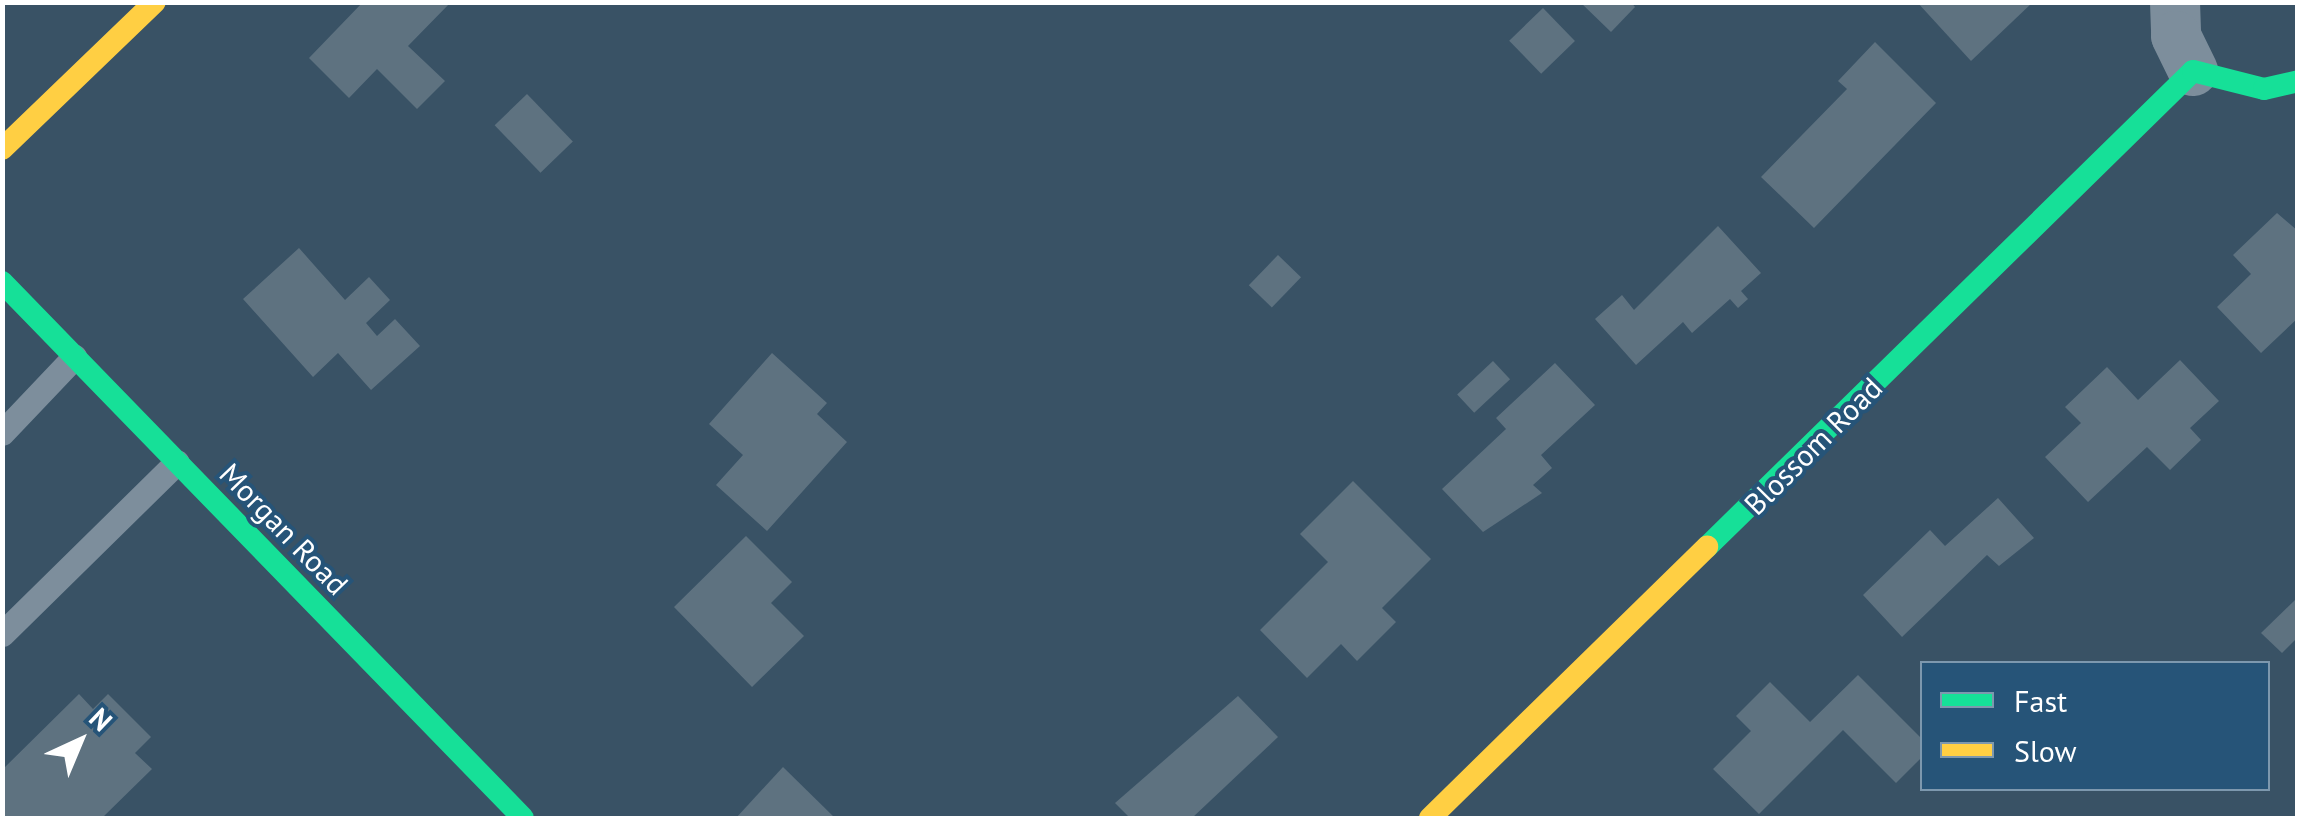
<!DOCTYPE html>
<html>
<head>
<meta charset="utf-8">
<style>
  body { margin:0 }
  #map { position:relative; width:2300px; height:821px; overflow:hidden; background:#395265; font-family:"PT Sans",sans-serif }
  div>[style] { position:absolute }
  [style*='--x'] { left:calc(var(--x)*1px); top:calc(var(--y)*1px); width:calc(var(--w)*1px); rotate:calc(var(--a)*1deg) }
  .building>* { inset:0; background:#5e7280; transform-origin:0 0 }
  .lane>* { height:25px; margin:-12.5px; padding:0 12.5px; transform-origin:12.5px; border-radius:12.5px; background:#7d8e9c }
  .street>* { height:50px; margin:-25px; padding:0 25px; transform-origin:25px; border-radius:25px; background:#7d8e9c }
  .fast>* { height:22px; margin:-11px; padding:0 11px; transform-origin:11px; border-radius:11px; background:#16e098 }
  .slow>* { height:22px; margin:-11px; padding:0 11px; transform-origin:11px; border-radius:11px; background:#ffcf43 }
  span { translate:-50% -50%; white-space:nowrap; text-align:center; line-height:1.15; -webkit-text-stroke:8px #265478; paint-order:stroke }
  .street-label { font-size:30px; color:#fff }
  .frame { position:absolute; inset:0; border:5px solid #fff; pointer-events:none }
  .legend { position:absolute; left:1920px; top:661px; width:350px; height:130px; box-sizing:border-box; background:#265478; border:2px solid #7d98ae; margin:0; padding:12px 18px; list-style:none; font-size:30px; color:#fff }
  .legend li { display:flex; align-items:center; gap:20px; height:50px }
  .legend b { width:50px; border:2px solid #7d98ae }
  .north { position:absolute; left:30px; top:691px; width:100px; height:100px; -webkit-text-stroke:8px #265478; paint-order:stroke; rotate:44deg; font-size:28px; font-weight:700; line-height:40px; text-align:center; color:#fff }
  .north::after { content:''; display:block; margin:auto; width:35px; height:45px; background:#fff; clip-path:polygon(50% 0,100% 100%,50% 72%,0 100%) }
</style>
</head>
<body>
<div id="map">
  <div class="building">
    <i style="clip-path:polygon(363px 2px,451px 2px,408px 46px,445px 81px,417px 109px,377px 69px,349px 98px,309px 58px)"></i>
    <i style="clip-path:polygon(1580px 2px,1631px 2px,1635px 7px,1611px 32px)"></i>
    <i style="clip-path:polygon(1917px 2px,2033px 2px,1971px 61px)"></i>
    <i style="left:1543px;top:8px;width:46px;height:47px;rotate:46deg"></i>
    <i style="clip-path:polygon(1875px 42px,1936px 103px,1814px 228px,1761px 177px,1847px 89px,1838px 81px)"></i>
    <i style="left:527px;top:94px;width:66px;height:45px;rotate:46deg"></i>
    <i style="clip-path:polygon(2277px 213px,2298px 231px,2298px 318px,2261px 353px,2217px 307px,2251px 274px,2233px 255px)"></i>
    <i style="clip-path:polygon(1718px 226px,1761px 273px,1741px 291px,1748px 299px,1738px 308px,1730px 299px,1692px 333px,1683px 322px,1636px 365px,1595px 319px,1622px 295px,1634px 310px)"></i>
    <i style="clip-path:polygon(299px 248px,345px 300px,369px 277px,390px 300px,366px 323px,377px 336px,395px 319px,420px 346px,371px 390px,338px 353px,313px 377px,243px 299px)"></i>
    <i style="left:1278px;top:255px;width:32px;height:42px;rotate:44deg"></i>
    <i style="clip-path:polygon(772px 353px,827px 403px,817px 414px,847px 442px,767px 531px,716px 485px,743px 455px,709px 424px)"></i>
    <i style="clip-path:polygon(2180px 360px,2219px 401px,2190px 428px,2201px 440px,2170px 470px,2147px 447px,2088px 502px,2045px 457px,2081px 423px,2065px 407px,2107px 367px,2138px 400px)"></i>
    <i style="left:1493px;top:361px;width:25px;height:49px;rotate:47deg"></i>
    <i style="clip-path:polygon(1555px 363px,1595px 405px,1541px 455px,1552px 468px,1533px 485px,1542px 493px,1483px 532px,1442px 489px,1506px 429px,1496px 418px)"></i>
    <i style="clip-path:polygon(1353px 481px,1431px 559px,1382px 608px,1396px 622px,1357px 661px,1341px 644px,1307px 678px,1260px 630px,1328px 562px,1300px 534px)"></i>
    <i style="clip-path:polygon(1998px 498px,2034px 538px,1999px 566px,1987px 555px,1902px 637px,1863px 595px,1930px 530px,1945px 546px)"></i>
    <i style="clip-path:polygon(746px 536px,792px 582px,771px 603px,804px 636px,752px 687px,674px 607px)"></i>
    <i style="clip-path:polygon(2295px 600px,2298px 637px,2282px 653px,2261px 633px)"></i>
    <i style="clip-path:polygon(1858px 675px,1922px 739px,1922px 757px,1896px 783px,1843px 730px,1759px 814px,1713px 769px,1751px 731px,1736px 716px,1770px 682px,1810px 722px)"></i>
    <i style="clip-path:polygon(79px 694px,93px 709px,108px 694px,151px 737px,135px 753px,152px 769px,102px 818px,2px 818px,2px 770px)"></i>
    <i style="clip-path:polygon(1238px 696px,1278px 737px,1192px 818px,1130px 818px,1115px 803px)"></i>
    <i style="clip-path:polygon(783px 767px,835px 818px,736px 818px)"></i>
  </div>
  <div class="lane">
    <i style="--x:2;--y:433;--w:105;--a:-46.5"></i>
    <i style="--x:2;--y:634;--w:245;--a:-44.5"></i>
  </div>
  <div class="street">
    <i style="--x:2175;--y:2;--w:34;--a:88"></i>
    <i style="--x:2176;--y:36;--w:39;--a:64"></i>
  </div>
  <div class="fast">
    <i style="--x:2;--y:282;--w:747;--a:45.81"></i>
    <i style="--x:1707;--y:547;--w:680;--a:-44.4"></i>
    <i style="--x:2193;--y:71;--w:73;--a:14.2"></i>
    <i style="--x:2264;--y:89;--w:35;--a:-13"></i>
  </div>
  <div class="slow">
    <i style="--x:2;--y:149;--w:212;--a:-43.9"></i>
    <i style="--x:1430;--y:818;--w:388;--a:-44.4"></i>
  </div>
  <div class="street-label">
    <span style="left:1813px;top:446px;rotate:-45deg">Blossom Road</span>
    <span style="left:284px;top:529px;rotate:46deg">Morgan Road</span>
  </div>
  <div class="frame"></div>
  <ul class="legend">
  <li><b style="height:12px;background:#16e098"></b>Fast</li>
  <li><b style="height:12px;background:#ffcf43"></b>Slow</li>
  </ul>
  <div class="north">N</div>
</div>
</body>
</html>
